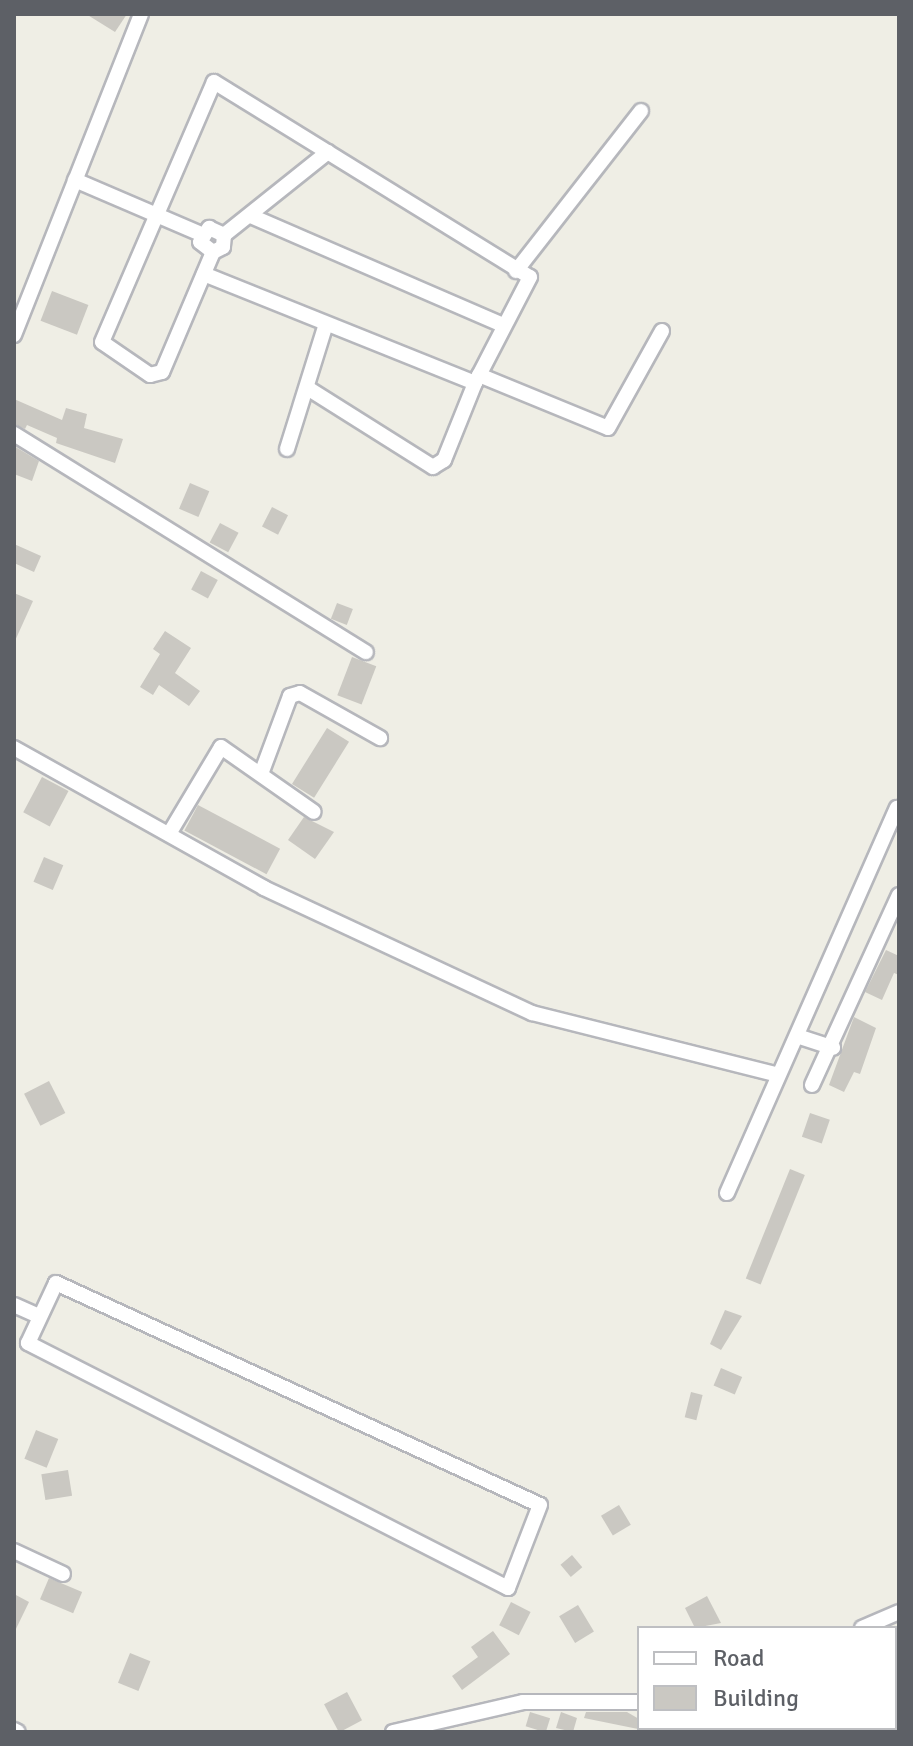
<!DOCTYPE html>
<html>
<head>
<meta charset="utf-8">
<style>
  body { margin:0 }
  #map { position:relative; width:913px; height:1746px; overflow:hidden; background:#efeee5; font-family:Signika,sans-serif }
  div>[style] { position:absolute }
  [style*='--x'] { left:calc(var(--x)*1px); top:calc(var(--y)*1px); width:calc(var(--w)*1px); rotate:calc(var(--a)*1deg) }
  .building>* { inset:0; background:#cac8c2; transform-origin:0 0 }
  .roads { filter:drop-shadow(2px 0 #b6b7bc) drop-shadow(-2px 0 #b6b7bc) drop-shadow(0 2px #b6b7bc) drop-shadow(0 -2px #b6b7bc) }
  .minor>* { height:14px; margin:-7px; padding:0 7px; transform-origin:7px; border-radius:7px; background:#fff }
  span { translate:-50% -50%; white-space:nowrap; text-align:center; line-height:1.15; -webkit-text-stroke:7px #fff; paint-order:stroke }
  .frame { position:absolute; inset:0; border:16px solid #5d6066; pointer-events:none }
  .legend { position:absolute; left:637px; top:1626px; width:260px; height:104px; box-sizing:border-box; background:#fff; border:2px solid #bebfc2; margin:0; padding:10px 14px; list-style:none; font-size:24px; color:#5d6066 }
  .legend li { display:flex; align-items:center; gap:16px; height:40px }
  .legend b { width:40px; border:2px solid #bebfc2 }
</style>
</head>
<body>
<div id="map">
  <div class="building">
    <i style="clip-path:polygon(86px 14px,127px 14px,115px 32px)"></i>
    <i style="left:52px;top:291px;width:39px;height:32px;rotate:21deg"></i>
    <i style="clip-path:polygon(14px 399px,62px 420px,66px 408px,87px 414px,84px 428px,123px 439px,115px 463px,56px 443px,57px 438px,27px 425px,25px 429px,14px 424px)"></i>
    <i style="clip-path:polygon(14px 446px,39px 461px,32px 481px,14px 474px)"></i>
    <i style="left:190px;top:483px;width:21px;height:28px;rotate:23deg"></i>
    <i style="left:272px;top:507px;width:18px;height:22px;rotate:27deg"></i>
    <i style="left:220px;top:523px;width:21px;height:22px;rotate:28deg"></i>
    <i style="clip-path:polygon(14px 544px,41px 556px,34px 572px,14px 563px)"></i>
    <i style="left:201px;top:571px;width:19px;height:21px;rotate:28deg"></i>
    <i style="clip-path:polygon(14px 593px,33px 601px,14px 643px)"></i>
    <i style="left:337px;top:603px;width:17px;height:17px;rotate:21deg"></i>
    <i style="clip-path:polygon(165px 631px,191px 648px,175px 673px,200px 691px,189px 706px,159px 685px,153px 695px,140px 687px,160px 654px,153px 649px)"></i>
    <i style="left:352px;top:657px;width:26px;height:41px;rotate:21deg"></i>
    <i style="left:327px;top:728px;width:26px;height:66px;rotate:32deg"></i>
    <i style="left:42px;top:777px;width:30px;height:40px;rotate:28deg"></i>
    <i style="left:198px;top:805px;width:93px;height:29px;rotate:28deg"></i>
    <i style="clip-path:polygon(304px 817px,334px 832px,315px 859px,288px 840px)"></i>
    <i style="left:44px;top:857px;width:21px;height:27px;rotate:23deg"></i>
    <i style="clip-path:polygon(886px 950px,899px 956px,899px 975px,894px 973px,882px 1000px,865px 992px)"></i>
    <i style="clip-path:polygon(854px 1017px,876px 1028px,860px 1074px,854px 1072px,844px 1092px,829px 1085px)"></i>
    <i style="left:49px;top:1081px;width:36px;height:28px;rotate:63deg"></i>
    <i style="left:810px;top:1113px;width:21px;height:25px;rotate:19deg"></i>
    <i style="left:790px;top:1169px;width:16px;height:118px;rotate:22deg"></i>
    <i style="clip-path:polygon(725px 1310px,742px 1316px,721px 1350px,710px 1344px)"></i>
    <i style="left:721px;top:1368px;width:23px;height:19px;rotate:23deg"></i>
    <i style="left:691px;top:1392px;width:12px;height:26px;rotate:14deg"></i>
    <i style="left:36px;top:1430px;width:24px;height:31px;rotate:22deg"></i>
    <i style="left:68px;top:1470px;width:26px;height:27px;rotate:81deg"></i>
    <i style="left:619px;top:1505px;width:23px;height:21px;rotate:59deg"></i>
    <i style="left:572px;top:1555px;width:16px;height:15px;rotate:50deg"></i>
    <i style="left:49px;top:1578px;width:36px;height:23px;rotate:23deg"></i>
    <i style="clip-path:polygon(14px 1594px,29px 1602px,14px 1633px)"></i>
    <i style="clip-path:polygon(707px 1596px,721px 1623px,695px 1628px,685px 1608px)"></i>
    <i style="left:511px;top:1602px;width:22px;height:26px;rotate:27deg"></i>
    <i style="left:578px;top:1605px;width:31px;height:22px;rotate:59deg"></i>
    <i style="clip-path:polygon(493px 1631px,510px 1654px,462px 1690px,452px 1676px,478px 1657px,471px 1647px)"></i>
    <i style="left:130px;top:1653px;width:22px;height:32px;rotate:22deg"></i>
    <i style="left:347px;top:1692px;width:32px;height:26px;rotate:62deg"></i>
    <i style="left:530px;top:1712px;width:21px;height:15px;rotate:17deg"></i>
    <i style="clip-path:polygon(561px 1712px,577px 1718px,573px 1732px,556px 1728px)"></i>
    <i style="clip-path:polygon(586px 1712px,627px 1712px,639px 1719px,638px 1729px,584px 1718px)"></i>
  </div>
  <div class="roads">
    <div class="minor">
      <i style="--x:75;--y:180;--w:137;--a:23.2"></i>
      <i style="--x:251;--y:216;--w:275;--a:23.4"></i>
      <i style="--x:224;--y:235;--w:133;--a:-38.6"></i>
      <i style="--x:213;--y:252;--w:16;--a:-142"></i>
      <i style="--x:200;--y:242;--w:17;--a:-57"></i>
      <i style="--x:209;--y:228;--w:17;--a:25"></i>
      <i style="--x:224;--y:235;--w:12;--a:95"></i>
      <i style="--x:223;--y:247;--w:11;--a:153"></i>
      <i style="--x:213;--y:252;--w:130;--a:113"></i>
      <i style="--x:162;--y:372;--w:12;--a:166"></i>
      <i style="--x:150;--y:375;--w:58;--a:-145.5"></i>
      <i style="--x:102;--y:342;--w:283;--a:-66.7"></i>
      <i style="--x:214;--y:82;--w:371;--a:31.7"></i>
      <i style="--x:530;--y:277;--w:119;--a:117.4"></i>
      <i style="--x:475;--y:383;--w:83;--a:111.9"></i>
      <i style="--x:444;--y:460;--w:13;--a:148"></i>
      <i style="--x:433;--y:467;--w:146;--a:-147.8"></i>
      <i style="--x:516;--y:271;--w:203;--a:-52"></i>
      <i style="--x:204;--y:274;--w:292;--a:21.9"></i>
      <i style="--x:14;--y:335;--w:345;--a:-68.4"></i>
      <i style="--x:479;--y:375;--w:139;--a:22.3"></i>
      <i style="--x:608;--y:428;--w:111;--a:-60.9"></i>
      <i style="--x:14;--y:434;--w:414;--a:31.8"></i>
      <i style="--x:287;--y:449;--w:128;--a:-72.7"></i>
      <i style="--x:14;--y:748;--w:287;--a:29.2"></i>
      <i style="--x:264;--y:888;--w:296;--a:25"></i>
      <i style="--x:532;--y:1013;--w:254;--a:14.1"></i>
      <i style="--x:261;--y:774;--w:83;--a:-69.6"></i>
      <i style="--x:290;--y:696;--w:10;--a:-17"></i>
      <i style="--x:300;--y:693;--w:92;--a:29.4"></i>
      <i style="--x:169;--y:834;--w:101;--a:-59.1"></i>
      <i style="--x:221;--y:747;--w:113;--a:35"></i>
      <i style="--x:797;--y:1036;--w:38;--a:18"></i>
      <i style="--x:812;--y:1085;--w:209;--a:-65.4"></i>
      <i style="--x:727;--y:1193;--w:421;--a:-66.2"></i>
      <i style="--x:56;--y:1283;--w:532;--a:24.64"></i>
      <i style="--x:540;--y:1505;--w:89;--a:111.1"></i>
      <i style="--x:508;--y:1588;--w:539;--a:-152.96"></i>
      <i style="--x:28;--y:1343;--w:66;--a:-65"></i>
      <i style="--x:14;--y:1305;--w:27;--a:24"></i>
      <i style="--x:14;--y:1551;--w:54;--a:25.1"></i>
      <i style="--x:862;--y:1628;--w:40;--a:-23.4"></i>
      <i style="--x:14;--y:1730;--w:4;--a:27"></i>
      <i style="--x:393;--y:1732;--w:133;--a:-13"></i>
      <i style="--x:523;--y:1702;--w:116;--a:0"></i>
    </div>
  </div>
  <div class="frame"></div>
  <ul class="legend">
  <li><b style="height:10px;background:#fff"></b>Road</li>
  <li><b style="height:22px;background:#cac8c2"></b>Building</li>
  </ul>
</div>
</body>
</html>
